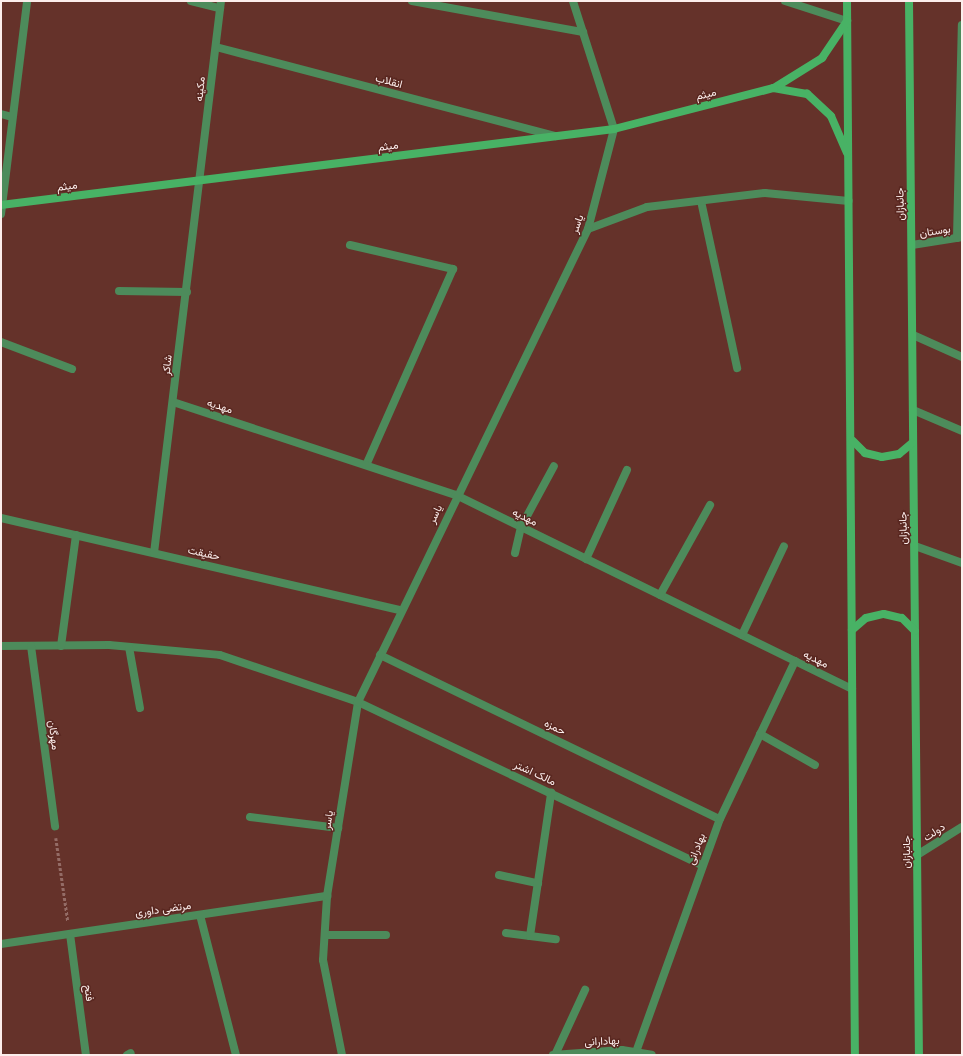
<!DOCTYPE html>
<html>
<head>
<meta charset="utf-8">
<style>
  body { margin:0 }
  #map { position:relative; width:963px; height:1056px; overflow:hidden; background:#65322a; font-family:Quicksand,Vazirmatn,sans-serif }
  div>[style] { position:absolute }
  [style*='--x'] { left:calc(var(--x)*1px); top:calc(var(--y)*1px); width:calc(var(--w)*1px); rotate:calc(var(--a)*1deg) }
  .path>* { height:2.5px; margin-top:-1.25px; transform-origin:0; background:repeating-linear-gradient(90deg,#946c66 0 3px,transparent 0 5px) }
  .minor>* { height:8px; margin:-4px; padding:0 4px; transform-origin:4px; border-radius:4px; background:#4d8b5b }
  .tertiary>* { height:8px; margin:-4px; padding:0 4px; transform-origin:4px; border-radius:4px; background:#4d8b5b }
  .secondary>* { height:8px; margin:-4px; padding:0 4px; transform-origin:4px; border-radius:4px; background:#48b265 }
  span { translate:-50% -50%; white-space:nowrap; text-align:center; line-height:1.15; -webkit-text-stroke:3px #592720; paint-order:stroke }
  .street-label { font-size:11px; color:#fceeec }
  .frame { position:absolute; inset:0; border:2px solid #fceeec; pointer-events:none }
</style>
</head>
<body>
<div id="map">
  <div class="path">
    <i style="--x:56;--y:838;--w:84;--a:81.8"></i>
  </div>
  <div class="minor">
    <i style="--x:191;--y:1;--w:30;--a:14"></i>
    <i style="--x:412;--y:1;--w:174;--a:10.3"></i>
    <i style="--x:785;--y:1;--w:65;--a:17.9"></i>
    <i style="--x:216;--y:47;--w:351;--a:14.7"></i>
    <i style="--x:1;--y:114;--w:11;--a:15"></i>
    <i style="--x:701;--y:201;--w:171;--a:77.8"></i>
    <i style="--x:1;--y:214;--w:215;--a:-83"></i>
    <i style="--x:588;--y:229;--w:63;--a:-20.4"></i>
    <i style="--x:647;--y:207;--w:119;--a:-6.8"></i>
    <i style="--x:765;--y:193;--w:84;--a:5.4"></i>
    <i style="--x:350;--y:245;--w:106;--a:13.1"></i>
    <i style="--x:453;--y:269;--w:214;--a:113.9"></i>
    <i style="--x:912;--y:245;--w:51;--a:-9.1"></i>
    <i style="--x:119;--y:291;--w:68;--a:0.8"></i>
    <i style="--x:913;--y:335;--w:54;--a:24.2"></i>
    <i style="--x:1;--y:342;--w:76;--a:20.8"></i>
    <i style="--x:173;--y:402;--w:298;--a:18.2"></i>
    <i style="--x:456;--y:495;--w:441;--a:26.1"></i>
    <i style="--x:913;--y:410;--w:53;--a:23.2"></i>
    <i style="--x:1;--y:518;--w:410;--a:13"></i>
    <i style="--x:915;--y:546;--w:50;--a:19.9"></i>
    <i style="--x:154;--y:553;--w:556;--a:-83.08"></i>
    <i style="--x:515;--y:553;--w:27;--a:-77"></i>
    <i style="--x:521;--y:527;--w:69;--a:-61.6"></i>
    <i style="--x:586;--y:559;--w:98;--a:-65.3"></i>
    <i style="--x:660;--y:595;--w:103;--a:-60.9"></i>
    <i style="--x:742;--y:635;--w:98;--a:-64.7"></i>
    <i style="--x:1;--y:646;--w:108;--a:-0.5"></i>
    <i style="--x:109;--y:645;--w:111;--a:5.1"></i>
    <i style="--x:220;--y:655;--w:146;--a:18.8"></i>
    <i style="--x:358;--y:702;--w:381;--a:25.4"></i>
    <i style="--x:31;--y:646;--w:182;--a:82.4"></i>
    <i style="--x:61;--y:646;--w:112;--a:-82.3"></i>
    <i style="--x:129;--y:647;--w:62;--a:79.8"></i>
    <i style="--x:380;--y:655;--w:377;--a:25.8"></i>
    <i style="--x:760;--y:734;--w:63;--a:29.4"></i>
    <i style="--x:250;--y:817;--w:89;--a:7.1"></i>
    <i style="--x:917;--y:855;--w:53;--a:-31.9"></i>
    <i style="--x:499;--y:875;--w:40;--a:12"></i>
    <i style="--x:200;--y:915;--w:145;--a:75.6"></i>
    <i style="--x:506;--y:933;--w:24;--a:7"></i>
    <i style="--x:530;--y:936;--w:145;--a:-81.6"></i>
    <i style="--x:70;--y:934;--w:122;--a:82.5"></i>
    <i style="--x:325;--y:935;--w:61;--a:0"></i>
    <i style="--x:530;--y:936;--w:26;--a:7"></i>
    <i style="--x:1;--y:944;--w:330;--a:-8.4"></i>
    <i style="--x:636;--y:1052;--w:248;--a:-70.2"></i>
    <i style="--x:720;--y:819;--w:175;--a:-64.6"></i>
    <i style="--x:127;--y:1055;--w:4;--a:-27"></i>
    <i style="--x:342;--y:1055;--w:97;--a:-101.3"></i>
    <i style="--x:323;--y:960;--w:64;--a:-86.4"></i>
    <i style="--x:327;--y:896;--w:196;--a:-80.9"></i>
    <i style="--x:358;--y:702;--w:526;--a:-64.07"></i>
    <i style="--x:588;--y:229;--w:103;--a:-75.4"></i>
    <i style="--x:614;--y:129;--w:134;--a:-107.8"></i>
    <i style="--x:553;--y:1055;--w:69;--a:-4.1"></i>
    <i style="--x:622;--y:1050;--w:30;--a:9"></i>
    <i style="--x:555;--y:1055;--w:72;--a:-65.2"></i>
  </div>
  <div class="tertiary">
    <i style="--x:957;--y:238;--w:213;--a:-88.7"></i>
  </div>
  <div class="secondary">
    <i style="--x:847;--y:1;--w:1054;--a:89.57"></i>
    <i style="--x:909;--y:1;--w:1054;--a:89.46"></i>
    <i style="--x:847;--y:153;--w:40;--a:-113.4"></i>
    <i style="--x:831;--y:116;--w:33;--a:-137"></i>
    <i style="--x:807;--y:94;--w:34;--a:-170"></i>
    <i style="--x:774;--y:88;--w:57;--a:-32"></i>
    <i style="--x:822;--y:58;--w:45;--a:-56"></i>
    <i style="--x:1;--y:205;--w:618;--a:-7.07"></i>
    <i style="--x:614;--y:129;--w:165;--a:-14.4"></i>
    <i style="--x:853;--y:441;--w:17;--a:45"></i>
    <i style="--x:865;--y:453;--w:17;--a:13"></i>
    <i style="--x:882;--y:457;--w:17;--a:-10"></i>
    <i style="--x:899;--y:454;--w:17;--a:-40"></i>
    <i style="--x:852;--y:630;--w:18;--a:-41"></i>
    <i style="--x:866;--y:618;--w:18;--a:-13"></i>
    <i style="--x:884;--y:614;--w:18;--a:13"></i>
    <i style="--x:902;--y:618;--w:18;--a:45"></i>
  </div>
  <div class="street-label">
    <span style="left:389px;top:81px;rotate:15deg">انقلاب</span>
    <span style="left:200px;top:89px;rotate:-84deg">مکینه</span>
    <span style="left:706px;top:94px;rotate:-14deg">میثم</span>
    <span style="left:388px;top:146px;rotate:-7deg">میثم</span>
    <span style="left:67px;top:186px;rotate:-7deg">میثم</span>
    <span style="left:900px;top:204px;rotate:-91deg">جانبازان</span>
    <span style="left:577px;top:224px;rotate:-70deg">یاسر</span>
    <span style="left:935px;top:231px;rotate:-9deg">بوستان</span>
    <span style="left:167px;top:365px;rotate:-83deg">شاکر</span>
    <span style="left:220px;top:406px;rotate:18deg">مهدیه</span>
    <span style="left:435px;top:514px;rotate:-65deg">یاسر</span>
    <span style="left:525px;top:517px;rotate:26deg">مهدیه</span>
    <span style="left:903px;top:528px;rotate:-91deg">جانبازان</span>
    <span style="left:204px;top:553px;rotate:13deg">حقیقت</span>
    <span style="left:816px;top:659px;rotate:26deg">مهدیه</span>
    <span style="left:555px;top:727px;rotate:26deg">حمزه</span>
    <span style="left:54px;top:735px;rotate:83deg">مهرگان</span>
    <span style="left:535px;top:773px;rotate:25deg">مالک اشتر</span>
    <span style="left:328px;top:820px;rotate:-81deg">یاسر</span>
    <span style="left:934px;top:832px;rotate:-33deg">دولت</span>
    <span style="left:696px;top:849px;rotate:-69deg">بهادرانی</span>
    <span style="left:906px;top:852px;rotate:-90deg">جانبازان</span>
    <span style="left:163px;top:909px;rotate:-8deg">مرتضی داوری</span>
    <span style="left:89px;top:993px;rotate:82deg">فتح</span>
    <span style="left:602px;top:1041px;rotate:-3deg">بهادارانی</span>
  </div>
  <div class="frame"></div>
</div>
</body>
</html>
